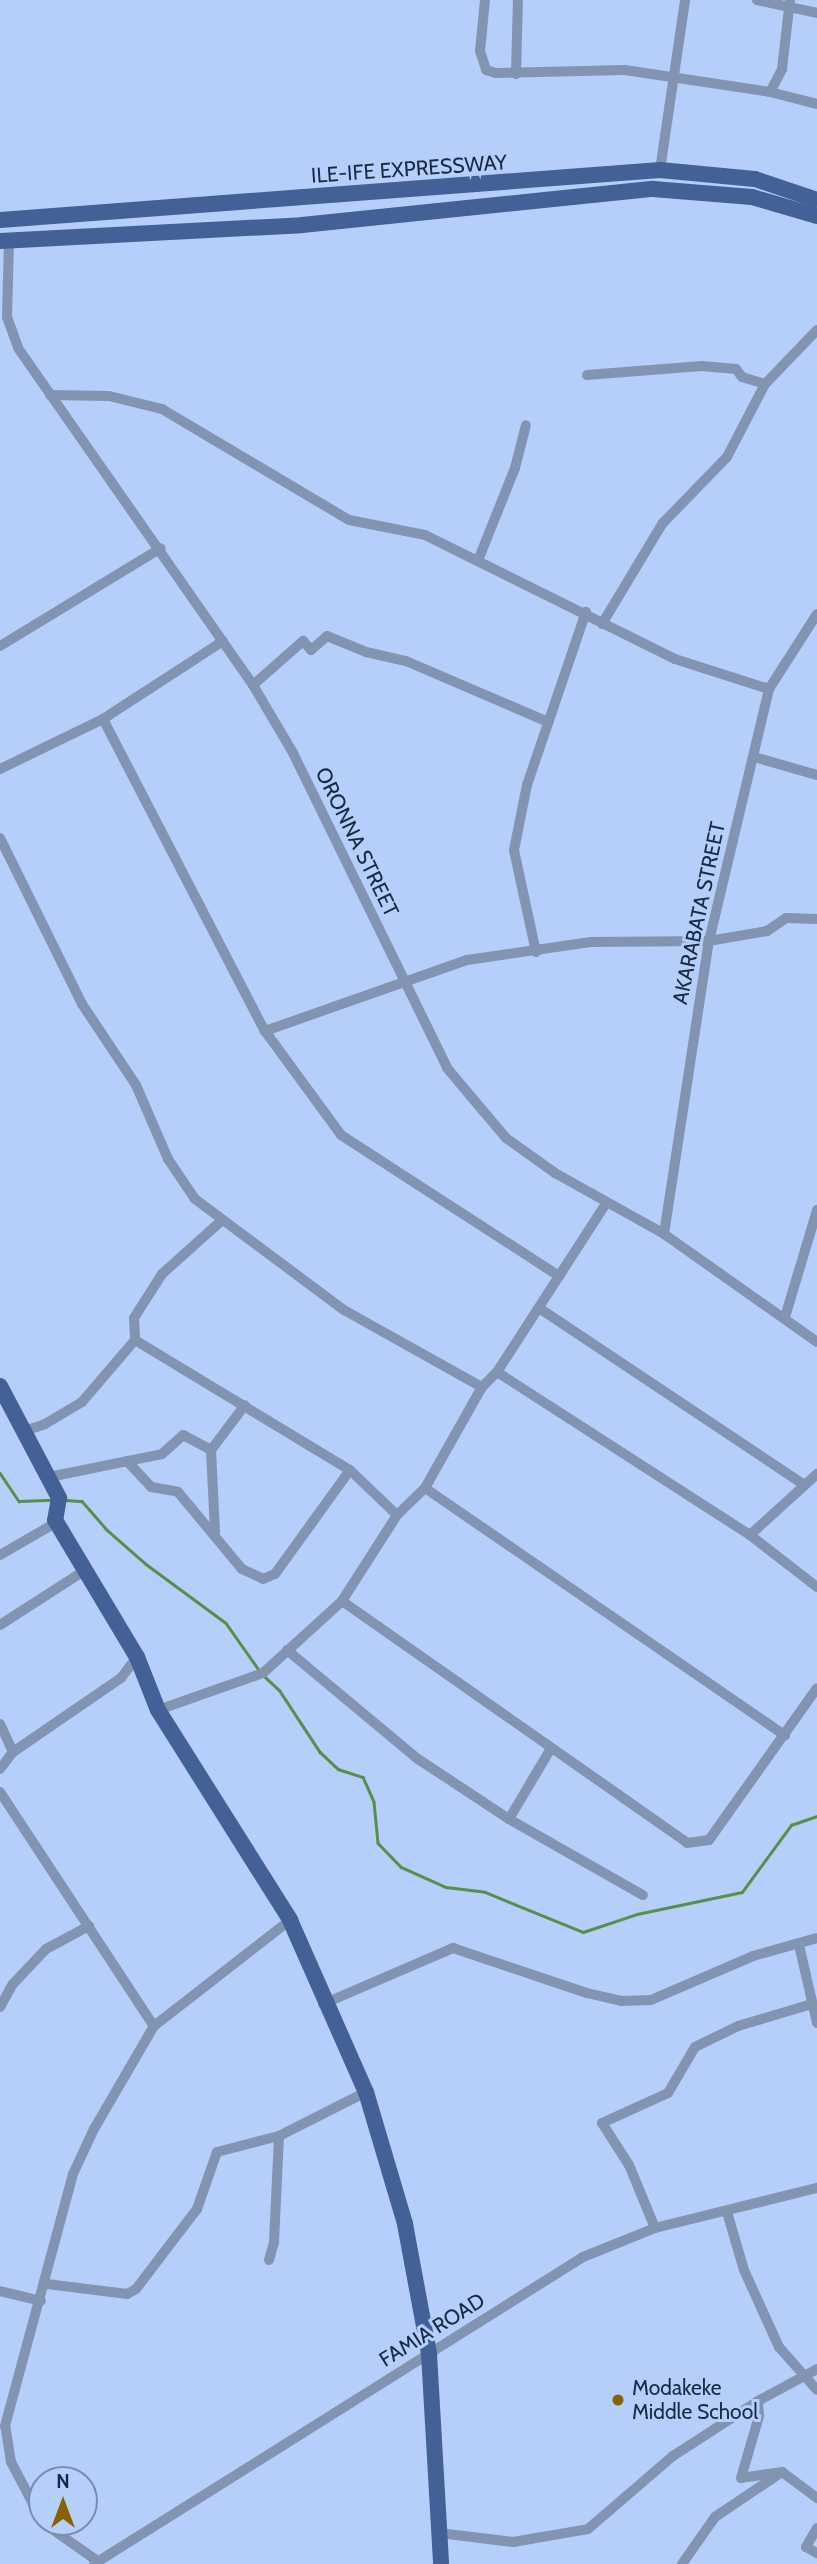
<!DOCTYPE html>
<html>
<head>
<meta charset="utf-8">
<style>
  body { margin:0 }
  #map { position:relative; width:817px; height:2564px; overflow:hidden; background:#b6cffa; font-family:Cabin,sans-serif }
  div>[style] { position:absolute }
  [style*='--x'] { left:calc(var(--x)*1px); top:calc(var(--y)*1px); width:calc(var(--w)*1px); rotate:calc(var(--a)*1deg) }
  .stream>* { height:2.5px; margin:-1.25px; padding:0 1.25px; transform-origin:1.25px; border-radius:1.25px; background:#55904d }
  .street>* { height:10px; margin:-5px; padding:0 5px; transform-origin:5px; border-radius:5px; background:#8294b2 }
  .primary>* { height:16px; margin:-8px; padding:0 8px; transform-origin:8px; border-radius:8px; background:#436196 }
  .dots>* { width:19px; height:19px; translate:-50% -50%; box-sizing:border-box; border:4px solid #b6cffa; border-radius:50% }
  span { translate:-50% -50%; white-space:nowrap; text-align:center; line-height:1.15; -webkit-text-stroke:6px #b6cffa; paint-order:stroke }
  .street-label { font-size:21px; color:#1a2944 }
  .poi-label { font-size:21px; color:#1a2944 }
  .left { translate:0 -50%; text-align:left }
  .north { position:absolute; left:28px; top:2466px; width:70px; height:70px; box-sizing:border-box; background:#b6cffa; border:2px solid #788db1; border-radius:50%; rotate:0deg; font-size:19px; font-weight:700; line-height:28px; text-align:center; color:#1a2944 }
  .north::after { content:''; display:block; margin:auto; width:24px; height:32px; background:#886100; clip-path:polygon(50% 0,100% 100%,50% 72%,0 100%) }
</style>
</head>
<body>
<div id="map">
  <div class="stream">
    <i style="--x:0;--y:1473;--w:34;--a:56"></i>
    <i style="--x:19;--y:1501;--w:33;--a:-2"></i>
    <i style="--x:66;--y:1500;--w:16;--a:4"></i>
    <i style="--x:82;--y:1501;--w:37;--a:49"></i>
    <i style="--x:106;--y:1529;--w:53;--a:41.2"></i>
    <i style="--x:146;--y:1564;--w:99;--a:36.4"></i>
    <i style="--x:226;--y:1623;--w:57;--a:54.9"></i>
    <i style="--x:263;--y:1675;--w:23;--a:43"></i>
    <i style="--x:280;--y:1691;--w:73;--a:56.7"></i>
    <i style="--x:320;--y:1752;--w:25;--a:43"></i>
    <i style="--x:338;--y:1769;--w:26;--a:18"></i>
    <i style="--x:363;--y:1777;--w:27;--a:66"></i>
    <i style="--x:374;--y:1802;--w:41;--a:84.4"></i>
    <i style="--x:378;--y:1843;--w:33;--a:46"></i>
    <i style="--x:401;--y:1867;--w:49;--a:24"></i>
    <i style="--x:446;--y:1887;--w:39;--a:7"></i>
    <i style="--x:485;--y:1892;--w:106;--a:22.2"></i>
    <i style="--x:583;--y:1932;--w:57;--a:-18.4"></i>
    <i style="--x:637;--y:1914;--w:107;--a:-11.8"></i>
    <i style="--x:742;--y:1892;--w:83;--a:-53.8"></i>
    <i style="--x:791;--y:1825;--w:28;--a:-19"></i>
  </div>
  <div class="street">
    <i style="--x:485;--y:0;--w:51;--a:95.6"></i>
    <i style="--x:480;--y:51;--w:20;--a:72"></i>
    <i style="--x:486;--y:70;--w:10;--a:17"></i>
    <i style="--x:496;--y:73;--w:129;--a:-1.3"></i>
    <i style="--x:625;--y:70;--w:147;--a:8.6"></i>
    <i style="--x:770;--y:92;--w:49;--a:14.3"></i>
    <i style="--x:757;--y:0;--w:61;--a:12.2"></i>
    <i style="--x:516;--y:74;--w:74;--a:-88.5"></i>
    <i style="--x:770;--y:92;--w:26;--a:-62"></i>
    <i style="--x:782;--y:69;--w:69;--a:-83.4"></i>
    <i style="--x:660;--y:170;--w:172;--a:-81.6"></i>
    <i style="--x:9;--y:241;--w:76;--a:91.5"></i>
    <i style="--x:7;--y:317;--w:33;--a:70"></i>
    <i style="--x:18;--y:348;--w:411;--a:55.1"></i>
    <i style="--x:253;--y:685;--w:79;--a:59.5"></i>
    <i style="--x:293;--y:753;--w:351;--a:63.9"></i>
    <i style="--x:447;--y:1068;--w:92;--a:49.9"></i>
    <i style="--x:506;--y:1138;--w:60;--a:35.5"></i>
    <i style="--x:555;--y:1173;--w:125;--a:29.2"></i>
    <i style="--x:664;--y:1234;--w:187;--a:35.2"></i>
    <i style="--x:587;--y:375;--w:115;--a:-4.5"></i>
    <i style="--x:702;--y:366;--w:34;--a:5"></i>
    <i style="--x:736;--y:369;--w:10;--a:53"></i>
    <i style="--x:742;--y:377;--w:24;--a:17"></i>
    <i style="--x:50;--y:395;--w:59;--a:1"></i>
    <i style="--x:109;--y:396;--w:55;--a:13.8"></i>
    <i style="--x:162;--y:409;--w:217;--a:30.7"></i>
    <i style="--x:349;--y:520;--w:77;--a:11.2"></i>
    <i style="--x:425;--y:535;--w:279;--a:26.4"></i>
    <i style="--x:675;--y:659;--w:99;--a:17.7"></i>
    <i style="--x:479;--y:558;--w:97;--a:-68.2"></i>
    <i style="--x:515;--y:468;--w:44;--a:-75.7"></i>
    <i style="--x:602;--y:624;--w:117;--a:-59"></i>
    <i style="--x:662;--y:524;--w:93;--a:-45.9"></i>
    <i style="--x:727;--y:457;--w:82;--a:-62.5"></i>
    <i style="--x:765;--y:384;--w:75;--a:-46.1"></i>
    <i style="--x:0;--y:646;--w:188;--a:-31.3"></i>
    <i style="--x:253;--y:685;--w:67;--a:-41.3"></i>
    <i style="--x:303;--y:641;--w:12;--a:48"></i>
    <i style="--x:311;--y:650;--w:21;--a:-41"></i>
    <i style="--x:327;--y:636;--w:42;--a:22.3"></i>
    <i style="--x:366;--y:652;--w:41;--a:12.7"></i>
    <i style="--x:406;--y:661;--w:155;--a:23.2"></i>
    <i style="--x:103;--y:719;--w:352;--a:62.6"></i>
    <i style="--x:265;--y:1031;--w:129;--a:53.8"></i>
    <i style="--x:341;--y:1135;--w:260;--a:32.9"></i>
    <i style="--x:754;--y:757;--w:66;--a:15.9"></i>
    <i style="--x:0;--y:769;--w:114;--a:-25.9"></i>
    <i style="--x:103;--y:719;--w:143;--a:-33"></i>
    <i style="--x:0;--y:838;--w:185;--a:63.7"></i>
    <i style="--x:82;--y:1004;--w:97;--a:56.3"></i>
    <i style="--x:136;--y:1085;--w:81;--a:66.6"></i>
    <i style="--x:168;--y:1159;--w:48;--a:56"></i>
    <i style="--x:195;--y:1199;--w:186;--a:36.7"></i>
    <i style="--x:344;--y:1310;--w:158;--a:29.2"></i>
    <i style="--x:536;--y:952;--w:104;--a:-102.2"></i>
    <i style="--x:514;--y:850;--w:66;--a:-78.7"></i>
    <i style="--x:527;--y:785;--w:183;--a:-71.2"></i>
    <i style="--x:265;--y:1031;--w:214;--a:-19.4"></i>
    <i style="--x:467;--y:960;--w:125;--a:-8.3"></i>
    <i style="--x:591;--y:942;--w:118;--a:-0.5"></i>
    <i style="--x:709;--y:941;--w:59;--a:-9.8"></i>
    <i style="--x:767;--y:931;--w:23;--a:-34"></i>
    <i style="--x:786;--y:918;--w:31;--a:2"></i>
    <i style="--x:220;--y:1222;--w:78;--a:138.1"></i>
    <i style="--x:162;--y:1274;--w:52;--a:122.5"></i>
    <i style="--x:134;--y:1318;--w:22;--a:87"></i>
    <i style="--x:135;--y:1340;--w:251;--a:31.2"></i>
    <i style="--x:350;--y:1470;--w:65;--a:43.8"></i>
    <i style="--x:664;--y:1234;--w:296;--a:-81.3"></i>
    <i style="--x:709;--y:941;--w:259;--a:-76.6"></i>
    <i style="--x:769;--y:689;--w:89;--a:-57.4"></i>
    <i style="--x:539;--y:1308;--w:319;--a:33.7"></i>
    <i style="--x:785;--y:1317;--w:112;--a:-73.3"></i>
    <i style="--x:497;--y:1372;--w:301;--a:32.8"></i>
    <i style="--x:750;--y:1535;--w:85;--a:37.8"></i>
    <i style="--x:24;--y:1431;--w:22;--a:-18"></i>
    <i style="--x:45;--y:1424;--w:43;--a:-30.7"></i>
    <i style="--x:82;--y:1402;--w:82;--a:-49.5"></i>
    <i style="--x:211;--y:1450;--w:82;--a:87.2"></i>
    <i style="--x:127;--y:1461;--w:35;--a:47"></i>
    <i style="--x:151;--y:1487;--w:27;--a:10"></i>
    <i style="--x:178;--y:1492;--w:100;--a:50.3"></i>
    <i style="--x:242;--y:1569;--w:23;--a:25"></i>
    <i style="--x:263;--y:1579;--w:13;--a:-23"></i>
    <i style="--x:275;--y:1574;--w:128;--a:-54.2"></i>
    <i style="--x:51;--y:1482;--w:7;--a:-63"></i>
    <i style="--x:54;--y:1476;--w:110;--a:-11.5"></i>
    <i style="--x:162;--y:1454;--w:28;--a:-42"></i>
    <i style="--x:183;--y:1435;--w:32;--a:28"></i>
    <i style="--x:211;--y:1450;--w:56;--a:-52.9"></i>
    <i style="--x:425;--y:1488;--w:437;--a:34.5"></i>
    <i style="--x:750;--y:1535;--w:91;--a:-42.3"></i>
    <i style="--x:0;--y:1555;--w:68;--a:-30"></i>
    <i style="--x:342;--y:1601;--w:421;--a:35"></i>
    <i style="--x:687;--y:1843;--w:22;--a:-8"></i>
    <i style="--x:709;--y:1840;--w:186;--a:-54.6"></i>
    <i style="--x:0;--y:1625;--w:103;--a:-32.8"></i>
    <i style="--x:287;--y:1650;--w:170;--a:39.8"></i>
    <i style="--x:418;--y:1759;--w:109;--a:33.4"></i>
    <i style="--x:509;--y:1819;--w:80;--a:-59.3"></i>
    <i style="--x:158;--y:1710;--w:111;--a:-19.4"></i>
    <i style="--x:263;--y:1673;--w:107;--a:-42.3"></i>
    <i style="--x:342;--y:1601;--w:102;--a:-57.4"></i>
    <i style="--x:397;--y:1515;--w:39;--a:-44"></i>
    <i style="--x:425;--y:1488;--w:116;--a:-60.6"></i>
    <i style="--x:482;--y:1387;--w:21;--a:-45"></i>
    <i style="--x:497;--y:1372;--w:202;--a:-57.1"></i>
    <i style="--x:0;--y:1724;--w:31;--a:65"></i>
    <i style="--x:0;--y:1769;--w:21;--a:-53"></i>
    <i style="--x:13;--y:1752;--w:131;--a:-34.4"></i>
    <i style="--x:121;--y:1678;--w:26;--a:-53"></i>
    <i style="--x:0;--y:1792;--w:280;--a:56.7"></i>
    <i style="--x:509;--y:1819;--w:154;--a:29.6"></i>
    <i style="--x:799;--y:1945;--w:80;--a:77"></i>
    <i style="--x:323;--y:2004;--w:142;--a:-23.3"></i>
    <i style="--x:453;--y:1948;--w:141;--a:18.6"></i>
    <i style="--x:587;--y:1993;--w:35;--a:13"></i>
    <i style="--x:621;--y:2001;--w:30;--a:-2"></i>
    <i style="--x:651;--y:2000;--w:111;--a:-23.3"></i>
    <i style="--x:753;--y:1956;--w:66;--a:-15.7"></i>
    <i style="--x:0;--y:2007;--w:26;--a:-61"></i>
    <i style="--x:13;--y:1984;--w:48;--a:-46.7"></i>
    <i style="--x:46;--y:1949;--w:49;--a:-28.1"></i>
    <i style="--x:727;--y:2212;--w:60;--a:73.7"></i>
    <i style="--x:744;--y:2270;--w:85;--a:65.6"></i>
    <i style="--x:779;--y:2347;--w:57;--a:48.5"></i>
    <i style="--x:655;--y:2228;--w:68;--a:-112.4"></i>
    <i style="--x:629;--y:2165;--w:50;--a:-122.7"></i>
    <i style="--x:602;--y:2123;--w:72;--a:-24.4"></i>
    <i style="--x:668;--y:2093;--w:53;--a:-59.6"></i>
    <i style="--x:695;--y:2047;--w:48;--a:-26"></i>
    <i style="--x:738;--y:2026;--w:77;--a:-16.6"></i>
    <i style="--x:269;--y:2260;--w:19;--a:-74"></i>
    <i style="--x:274;--y:2242;--w:106;--a:-87.3"></i>
    <i style="--x:47;--y:2284;--w:81;--a:7.1"></i>
    <i style="--x:127;--y:2294;--w:10;--a:-29"></i>
    <i style="--x:136;--y:2289;--w:101;--a:-52.7"></i>
    <i style="--x:197;--y:2209;--w:60;--a:-70.7"></i>
    <i style="--x:217;--y:2152;--w:64;--a:-14.5"></i>
    <i style="--x:279;--y:2136;--w:97;--a:-26.8"></i>
    <i style="--x:0;--y:2291;--w:42;--a:13.7"></i>
    <i style="--x:782;--y:2472;--w:44;--a:36.6"></i>
    <i style="--x:42;--y:2521;--w:67;--a:-117.7"></i>
    <i style="--x:11;--y:2462;--w:36;--a:-99"></i>
    <i style="--x:5;--y:2426;--w:261;--a:-74.9"></i>
    <i style="--x:73;--y:2174;--w:50;--a:-65"></i>
    <i style="--x:94;--y:2129;--w:119;--a:-59.8"></i>
    <i style="--x:154;--y:2026;--w:172;--a:-37.9"></i>
    <i style="--x:42;--y:2522;--w:66;--a:35.1"></i>
    <i style="--x:817;--y:2528;--w:22;--a:120"></i>
    <i style="--x:806;--y:2547;--w:13;--a:29"></i>
    <i style="--x:439;--y:2533;--w:75;--a:6.9"></i>
    <i style="--x:513;--y:2542;--w:76;--a:-9.8"></i>
    <i style="--x:588;--y:2529;--w:112;--a:-40.7"></i>
    <i style="--x:673;--y:2456;--w:101;--a:-32.9"></i>
    <i style="--x:758;--y:2401;--w:67;--a:-28.5"></i>
    <i style="--x:94;--y:2564;--w:577;--a:-32.12"></i>
    <i style="--x:583;--y:2257;--w:78;--a:-21.9"></i>
    <i style="--x:655;--y:2228;--w:167;--a:-13.9"></i>
    <i style="--x:682;--y:2564;--w:57;--a:-54.9"></i>
    <i style="--x:715;--y:2517;--w:81;--a:-33.9"></i>
    <i style="--x:782;--y:2472;--w:41;--a:171.7"></i>
    <i style="--x:741;--y:2478;--w:65;--a:-73.8"></i>
    <i style="--x:759;--y:2416;--w:15;--a:-94"></i>
  </div>
  <div class="primary">
    <i style="--x:0;--y:220;--w:662;--a:-4.33"></i>
    <i style="--x:660;--y:170;--w:95;--a:5.4"></i>
    <i style="--x:755;--y:179;--w:65;--a:18.7"></i>
    <i style="--x:0;--y:241;--w:302;--a:-3"></i>
    <i style="--x:302;--y:225;--w:353;--a:-5.9"></i>
    <i style="--x:653;--y:189;--w:99;--a:4.6"></i>
    <i style="--x:752;--y:197;--w:68;--a:16.3"></i>
    <i style="--x:0;--y:1386;--w:127;--a:62.2"></i>
    <i style="--x:59;--y:1498;--w:22;--a:100"></i>
    <i style="--x:55;--y:1520;--w:160;--a:59.1"></i>
    <i style="--x:137;--y:1657;--w:57;--a:68.4"></i>
    <i style="--x:158;--y:1710;--w:248;--a:57.8"></i>
    <i style="--x:290;--y:1920;--w:188;--a:66.2"></i>
    <i style="--x:366;--y:2092;--w:138;--a:73.5"></i>
    <i style="--x:405;--y:2224;--w:132;--a:79.5"></i>
    <i style="--x:429;--y:2354;--w:210;--a:86.7"></i>
  </div>
  <div class="dots">
    <i style="left:618px;top:2400px;background:#886100"></i>
  </div>
  <div class="street-label">
    <span style="left:409px;top:169px;rotate:-4deg">ILE-IFE EXPRESSWAY</span>
    <span style="left:357px;top:842px;rotate:64deg">ORONNA STREET</span>
    <span style="left:699px;top:913px;rotate:-78deg">AKARABATA STREET</span>
    <span style="left:432px;top:2330px;rotate:-32deg">FAMIA ROAD</span>
  </div>
  <div class="poi-label">
    <span class="left" style="left:632px;top:2400px">Modakeke<br>Middle School</span>
  </div>
  <div class="north">N</div>
</div>
</body>
</html>
